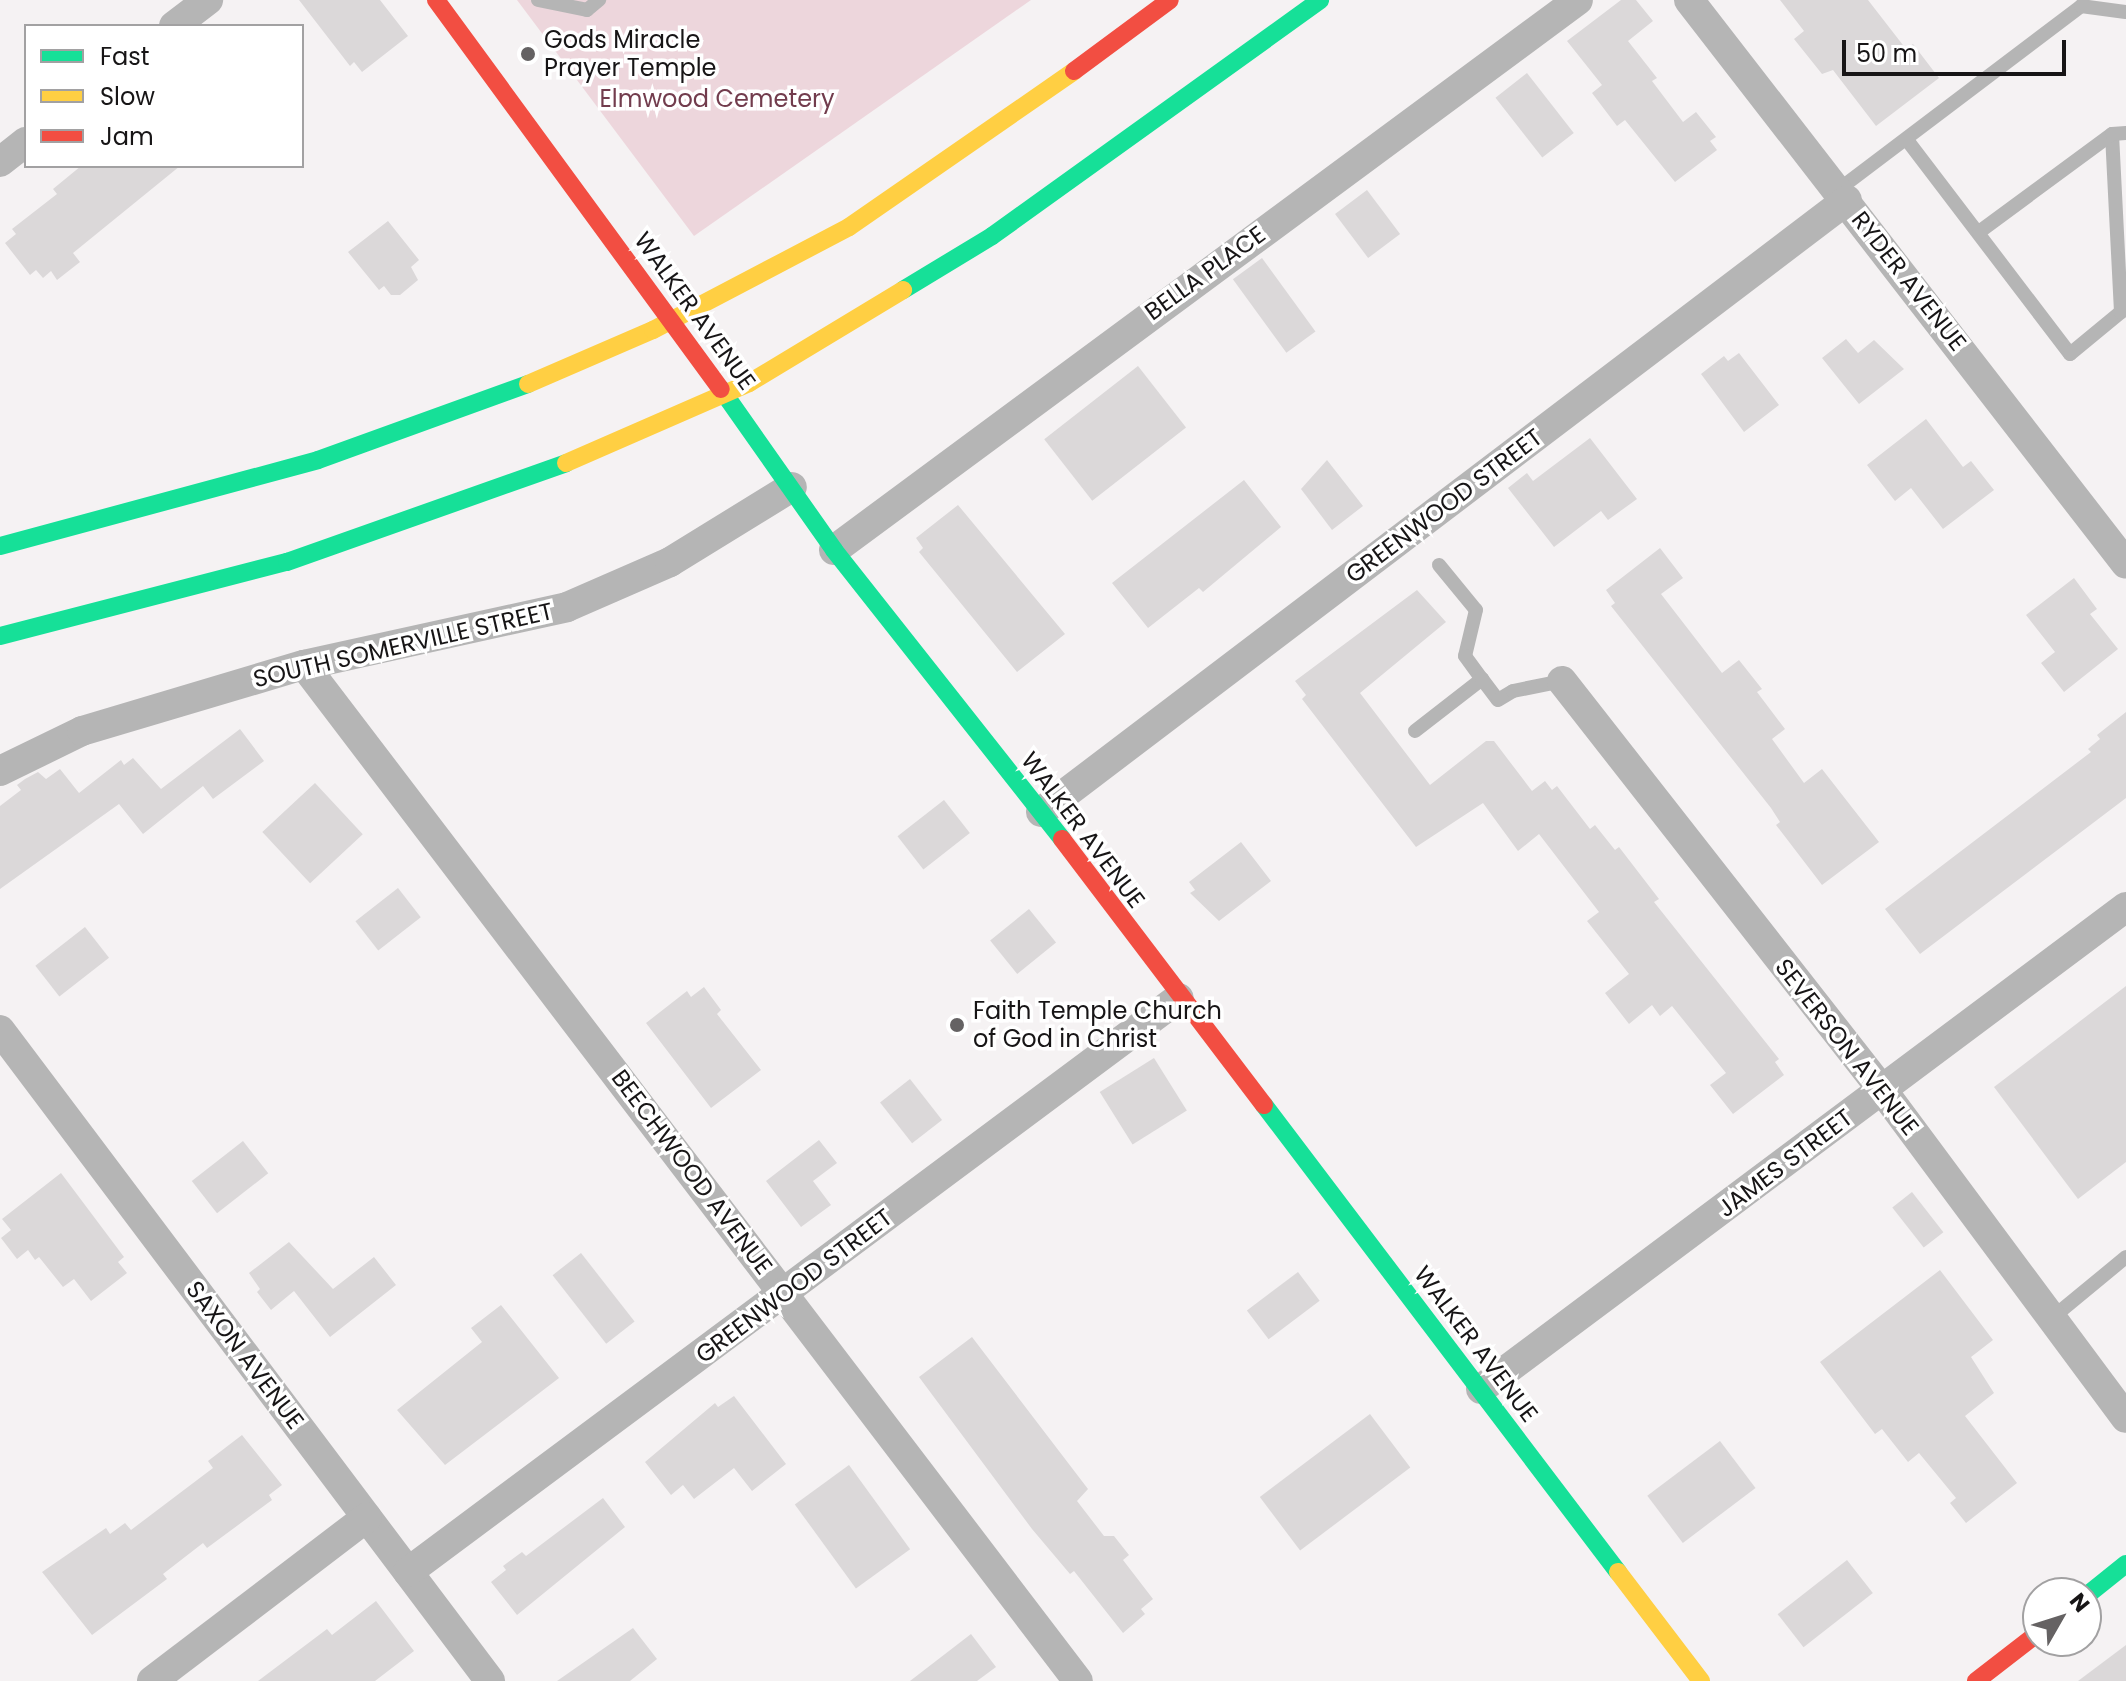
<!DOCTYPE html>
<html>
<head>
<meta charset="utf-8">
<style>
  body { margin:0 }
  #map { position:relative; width:2126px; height:1681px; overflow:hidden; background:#f5f2f3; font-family:Poppins,sans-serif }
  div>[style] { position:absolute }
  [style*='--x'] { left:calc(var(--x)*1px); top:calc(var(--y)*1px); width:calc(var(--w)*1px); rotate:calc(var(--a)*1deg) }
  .green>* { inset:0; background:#edd6dc }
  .building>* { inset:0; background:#dbd8d9; transform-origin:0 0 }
  .lane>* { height:14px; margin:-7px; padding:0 7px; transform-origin:7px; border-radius:7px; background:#b5b5b5 }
  .street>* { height:30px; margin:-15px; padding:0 15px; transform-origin:15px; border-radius:15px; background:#b5b5b5 }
  .fast>* { height:18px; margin:-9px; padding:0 9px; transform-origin:9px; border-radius:9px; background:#16e098 }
  .slow>* { height:18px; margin:-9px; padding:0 9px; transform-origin:9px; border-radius:9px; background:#ffcf43 }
  .jam>* { height:18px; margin:-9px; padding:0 9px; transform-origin:9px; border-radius:9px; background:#f24e42 }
  .dots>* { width:22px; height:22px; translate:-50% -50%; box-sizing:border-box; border:4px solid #fff; border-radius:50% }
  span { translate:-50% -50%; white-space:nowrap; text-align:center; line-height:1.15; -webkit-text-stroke:7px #fff; paint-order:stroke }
  .poi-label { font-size:24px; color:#171516 }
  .left { translate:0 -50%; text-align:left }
  .park-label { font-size:24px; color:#723c4d }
  .street-label { font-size:24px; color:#171516 }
  .legend { position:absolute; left:24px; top:24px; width:280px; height:144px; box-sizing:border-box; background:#fff; border:2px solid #a2a1a2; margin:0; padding:10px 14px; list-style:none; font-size:24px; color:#171516 }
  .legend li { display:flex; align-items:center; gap:16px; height:40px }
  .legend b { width:40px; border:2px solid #a2a1a2 }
  .north { position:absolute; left:2022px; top:1577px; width:80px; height:80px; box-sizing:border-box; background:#fff; border:2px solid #a2a1a2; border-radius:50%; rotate:51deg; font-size:22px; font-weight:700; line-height:32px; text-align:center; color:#171516 }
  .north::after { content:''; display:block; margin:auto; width:28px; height:36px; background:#656263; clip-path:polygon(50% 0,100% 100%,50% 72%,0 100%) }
  .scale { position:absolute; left:1842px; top:40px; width:224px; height:36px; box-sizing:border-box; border:4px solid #171516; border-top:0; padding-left:10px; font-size:24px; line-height:28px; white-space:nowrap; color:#171516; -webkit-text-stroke:6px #fff; paint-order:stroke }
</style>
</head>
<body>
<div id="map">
  <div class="green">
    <i style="clip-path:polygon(517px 0,1031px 0,694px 236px)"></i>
  </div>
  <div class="building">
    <i style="clip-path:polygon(299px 0,380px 0,408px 36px,362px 72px,354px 62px,350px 66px)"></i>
    <i style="clip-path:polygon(1621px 0,1636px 0,1653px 21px,1628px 41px,1657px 78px,1652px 81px,1683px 122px,1696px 112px,1716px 137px,1710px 141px,1717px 150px,1675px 182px,1625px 120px,1617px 126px,1592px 93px,1602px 85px,1567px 41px)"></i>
    <i style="clip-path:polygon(1780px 0,1868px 0,1906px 49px,1913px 44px,1939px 78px,1876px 126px,1833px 70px,1822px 74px,1794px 39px,1804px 31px)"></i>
    <i style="left:1527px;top:73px;width:76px;height:40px;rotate:52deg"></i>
    <i style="clip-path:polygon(81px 166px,180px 166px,73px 253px,80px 262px,57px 280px,51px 271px,43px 278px,36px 270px,30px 275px,5px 243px,16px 234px,12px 229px,57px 194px,53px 189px)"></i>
    <i style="left:1367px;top:190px;width:55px;height:40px;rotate:53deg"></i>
    <i style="clip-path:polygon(388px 221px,419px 260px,411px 267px,418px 280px,400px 295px,391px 295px,384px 286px,379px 290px,348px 252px)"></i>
    <i style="left:1262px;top:258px;width:91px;height:36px;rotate:54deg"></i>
    <i style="clip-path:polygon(1846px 339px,1858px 353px,1874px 340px,1904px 369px,1859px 404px,1822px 358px)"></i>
    <i style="clip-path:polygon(1739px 353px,1779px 405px,1744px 432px,1701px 374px,1724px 356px,1728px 361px)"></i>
    <i style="left:1138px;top:366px;width:78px;height:119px;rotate:52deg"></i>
    <i style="clip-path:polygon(1926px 419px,1963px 467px,1971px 461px,1994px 490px,1943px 529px,1911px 488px,1895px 501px,1867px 465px)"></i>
    <i style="clip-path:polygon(1590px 438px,1637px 499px,1608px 520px,1601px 511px,1554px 547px,1508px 488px,1527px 473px,1533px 481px)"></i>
    <i style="clip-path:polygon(1327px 460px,1363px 506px,1332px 530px,1301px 489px)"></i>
    <i style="clip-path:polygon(1244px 480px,1281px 527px,1203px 592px,1199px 588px,1148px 628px,1112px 583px)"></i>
    <i style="clip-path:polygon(958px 505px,1065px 634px,1017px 672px,919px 552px,923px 548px,916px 538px)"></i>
    <i style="clip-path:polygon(1660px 548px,1683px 578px,1661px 594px,1722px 673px,1739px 660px,1762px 689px,1757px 692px,1785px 729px,1772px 739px,1804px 783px,1822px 769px,1879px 842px,1822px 885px,1776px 825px,1780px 822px,1771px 808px,1611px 606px,1615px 603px,1606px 590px)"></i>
    <i style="clip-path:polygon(2074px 578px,2097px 609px,2090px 614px,2118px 649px,2064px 692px,2041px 663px,2055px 652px,2026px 615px)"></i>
    <i style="clip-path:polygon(1417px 590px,1446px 622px,1360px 693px,1430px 785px,1486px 741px,1494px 741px,1532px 791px,1545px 781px,1552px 790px,1557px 786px,1590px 829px,1595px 825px,1615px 850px,1619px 847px,1659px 899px,1654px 902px,1779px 1059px,1775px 1062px,1784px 1075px,1733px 1114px,1710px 1085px,1726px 1073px,1672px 1006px,1660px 1016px,1652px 1005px,1629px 1024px,1605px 993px,1629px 974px,1587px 921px,1599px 912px,1539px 834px,1518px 851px,1483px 803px,1416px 847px,1302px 699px,1306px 695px,1295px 681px)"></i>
    <i style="clip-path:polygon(2126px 712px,2126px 798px,1920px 954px,1885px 909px,2091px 752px,2088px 749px,2100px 739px,2097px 735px)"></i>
    <i style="clip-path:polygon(240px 729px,264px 761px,213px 799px,203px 786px,143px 834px,119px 804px,0 889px,0 806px,21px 790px,17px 785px,25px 779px,38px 772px,46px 779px,60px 769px,79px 793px,121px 760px,124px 765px,133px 758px,161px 789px)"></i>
    <i style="left:315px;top:783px;width:70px;height:72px;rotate:47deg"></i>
    <i style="left:944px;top:800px;width:42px;height:59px;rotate:52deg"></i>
    <i style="clip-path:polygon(1241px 842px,1271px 881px,1219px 921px,1190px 893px,1195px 890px,1189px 882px)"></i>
    <i style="left:398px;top:888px;width:37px;height:54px;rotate:52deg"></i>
    <i style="left:1029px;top:909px;width:43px;height:50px;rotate:51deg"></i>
    <i style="left:85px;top:927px;width:39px;height:63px;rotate:52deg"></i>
    <i style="clip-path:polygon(2126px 986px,2126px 1162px,2078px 1199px,1994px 1087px)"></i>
    <i style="clip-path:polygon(704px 987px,721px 1010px,717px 1014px,761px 1070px,711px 1108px,646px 1023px,687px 991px,691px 997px)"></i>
    <i style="left:1154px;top:1058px;width:62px;height:64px;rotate:58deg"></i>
    <i style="left:910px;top:1079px;width:52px;height:38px;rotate:52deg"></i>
    <i style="clip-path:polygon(819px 1140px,837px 1163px,813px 1181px,831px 1205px,801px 1227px,766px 1181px)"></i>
    <i style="left:243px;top:1141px;width:41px;height:65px;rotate:52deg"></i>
    <i style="clip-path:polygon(61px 1173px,124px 1257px,118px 1262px,127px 1273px,91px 1301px,74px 1279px,63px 1287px,39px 1257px,35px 1260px,28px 1250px,17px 1259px,1px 1238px,11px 1230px,2px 1219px)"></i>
    <i style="left:1912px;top:1192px;width:51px;height:25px;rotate:52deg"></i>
    <i style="clip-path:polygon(289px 1242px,333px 1289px,374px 1257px,396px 1285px,330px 1337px,294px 1291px,271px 1310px,257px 1292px,260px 1289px,249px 1273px)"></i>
    <i style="left:581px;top:1253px;width:87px;height:36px;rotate:52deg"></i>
    <i style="clip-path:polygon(1940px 1270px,1993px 1340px,1971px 1357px,1994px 1393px,1965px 1416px,2017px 1483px,1966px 1523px,1950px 1503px,1956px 1498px,1919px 1453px,1908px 1462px,1882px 1429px,1875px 1434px,1820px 1362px)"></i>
    <i style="left:1298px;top:1272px;width:36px;height:64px;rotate:53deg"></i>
    <i style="clip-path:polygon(501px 1305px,559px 1378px,445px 1465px,397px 1410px,482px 1342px,471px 1328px)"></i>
    <i style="clip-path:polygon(972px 1337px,1088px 1489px,1077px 1501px,1104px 1536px,1114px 1536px,1129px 1555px,1123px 1560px,1153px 1599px,1141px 1609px,1145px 1614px,1123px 1633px,1074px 1571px,1070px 1574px,1032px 1529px,919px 1377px)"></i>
    <i style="clip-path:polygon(734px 1396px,786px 1464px,752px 1491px,734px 1468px,694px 1499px,683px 1485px,671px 1495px,645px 1462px,715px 1403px,718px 1407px)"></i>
    <i style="left:1370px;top:1414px;width:67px;height:138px;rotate:53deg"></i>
    <i style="clip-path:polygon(242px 1435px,282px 1485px,269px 1495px,272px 1500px,207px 1548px,203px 1543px,163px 1574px,167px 1579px,92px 1635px,42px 1572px,106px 1528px,110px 1534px,125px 1523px,131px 1530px,213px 1468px,208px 1461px)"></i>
    <i style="left:1720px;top:1441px;width:59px;height:91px;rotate:53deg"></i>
    <i style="left:849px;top:1465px;width:104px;height:67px;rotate:54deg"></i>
    <i style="clip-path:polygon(603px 1498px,625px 1527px,517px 1615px,491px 1582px,506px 1570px,503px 1566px,522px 1552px,526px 1556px)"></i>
    <i style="left:1847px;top:1560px;width:42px;height:88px;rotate:52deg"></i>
    <i style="clip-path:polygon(376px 1601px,414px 1651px,375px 1681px,258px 1681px,327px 1629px,332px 1635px)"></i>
    <i style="clip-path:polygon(633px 1628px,657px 1659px,630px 1681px,557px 1681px)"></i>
    <i style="clip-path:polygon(971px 1634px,996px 1667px,977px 1681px,910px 1681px)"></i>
    <i style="clip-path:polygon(2126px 1645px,2126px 1681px,2078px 1681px)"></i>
  </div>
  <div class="lane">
    <i style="--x:538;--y:0;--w:50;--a:11.5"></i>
    <i style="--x:587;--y:10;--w:16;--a:-40"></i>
    <i style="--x:1907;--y:140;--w:269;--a:52.7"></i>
    <i style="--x:2070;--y:354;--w:66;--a:-39.5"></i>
    <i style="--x:2121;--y:312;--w:178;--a:-92.9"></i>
    <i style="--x:1838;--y:190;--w:305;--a:-37.1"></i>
    <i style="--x:2081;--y:6;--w:45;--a:7.6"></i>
    <i style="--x:1979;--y:232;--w:165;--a:-36.4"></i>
    <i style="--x:2112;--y:134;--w:14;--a:-4"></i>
    <i style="--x:1439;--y:565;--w:58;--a:50.6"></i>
    <i style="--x:1476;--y:610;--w:47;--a:103.4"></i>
    <i style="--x:1465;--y:656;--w:29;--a:54"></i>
    <i style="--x:1415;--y:731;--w:85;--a:-37.8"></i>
    <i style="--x:1482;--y:679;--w:26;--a:53"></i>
    <i style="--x:1498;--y:700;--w:17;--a:-31"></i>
    <i style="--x:1513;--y:691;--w:50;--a:-11.5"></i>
    <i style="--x:2052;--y:1318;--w:96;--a:-39.5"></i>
  </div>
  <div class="street">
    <i style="--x:1689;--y:0;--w:713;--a:52.23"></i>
    <i style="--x:174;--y:26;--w:43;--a:-37.4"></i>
    <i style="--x:0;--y:162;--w:33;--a:-38"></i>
    <i style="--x:834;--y:550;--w:925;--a:-36.47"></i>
    <i style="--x:304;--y:665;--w:1277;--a:52.7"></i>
    <i style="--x:1562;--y:681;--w:521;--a:51.94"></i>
    <i style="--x:1883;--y:1091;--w:407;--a:53.4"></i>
    <i style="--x:0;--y:771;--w:91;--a:-26"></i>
    <i style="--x:82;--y:731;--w:232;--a:-16.6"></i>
    <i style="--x:304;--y:665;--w:269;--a:-12.4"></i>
    <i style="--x:567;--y:607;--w:112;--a:-23.6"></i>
    <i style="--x:670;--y:562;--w:143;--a:-31.6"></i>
    <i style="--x:1041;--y:812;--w:1012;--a:-37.21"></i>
    <i style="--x:0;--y:1030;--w:815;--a:53.03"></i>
    <i style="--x:1481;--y:1389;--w:805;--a:-36.77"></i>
    <i style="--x:408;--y:1572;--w:961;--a:-36.67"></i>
    <i style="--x:152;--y:1681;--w:270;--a:-37.3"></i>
  </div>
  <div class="fast">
    <i style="--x:903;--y:290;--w:104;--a:-31.2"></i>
    <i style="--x:992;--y:236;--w:404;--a:-35.7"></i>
    <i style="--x:721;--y:389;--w:197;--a:54.9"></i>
    <i style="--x:834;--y:550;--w:368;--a:51.7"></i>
    <i style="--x:0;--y:546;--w:329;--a:-15.1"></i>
    <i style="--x:318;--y:460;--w:223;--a:-19.9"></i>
    <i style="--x:0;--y:636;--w:296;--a:-14.5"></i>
    <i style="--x:287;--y:562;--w:296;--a:-19.5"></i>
    <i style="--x:1264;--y:1105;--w:586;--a:52.84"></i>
    <i style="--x:2086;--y:1596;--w:51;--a:-38.7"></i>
  </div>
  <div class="slow">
    <i style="--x:528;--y:384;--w:136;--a:-23.4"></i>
    <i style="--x:653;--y:330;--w:221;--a:-27.7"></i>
    <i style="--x:849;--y:227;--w:274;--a:-34.7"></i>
    <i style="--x:566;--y:463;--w:200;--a:-23.6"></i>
    <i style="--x:749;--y:383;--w:180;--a:-31.1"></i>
    <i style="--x:1618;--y:1572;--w:137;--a:52.7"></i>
  </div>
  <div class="jam">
    <i style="--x:436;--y:0;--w:482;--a:53.8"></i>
    <i style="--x:1074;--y:71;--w:119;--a:-36.5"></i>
    <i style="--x:1062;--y:839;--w:334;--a:52.8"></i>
    <i style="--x:1976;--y:1681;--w:78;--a:-37.7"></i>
  </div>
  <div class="dots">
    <i style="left:528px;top:54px;background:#656263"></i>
    <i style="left:957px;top:1025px;background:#656263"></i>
  </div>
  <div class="poi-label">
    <span class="left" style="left:544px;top:54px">Gods Miracle<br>Prayer Temple</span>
    <span class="left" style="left:973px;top:1025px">Faith Temple Church<br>of God in Christ</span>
  </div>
  <div class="park-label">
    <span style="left:717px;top:99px">Elmwood Cemetery</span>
  </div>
  <div class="street-label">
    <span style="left:1205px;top:273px;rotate:-36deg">BELLA PLACE</span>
    <span style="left:1909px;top:281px;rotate:52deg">RYDER AVENUE</span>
    <span style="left:695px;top:311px;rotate:54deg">WALKER AVENUE</span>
    <span style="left:1444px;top:506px;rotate:-37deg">GREENWOOD STREET</span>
    <span style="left:403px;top:645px;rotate:-13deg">SOUTH SOMERVILLE STREET</span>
    <span style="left:1083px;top:830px;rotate:53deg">WALKER AVENUE</span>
    <span style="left:1847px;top:1047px;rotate:52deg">SEVERSON AVENUE</span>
    <span style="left:1785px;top:1163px;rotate:-37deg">JAMES STREET</span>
    <span style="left:692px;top:1172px;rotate:53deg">BEECHWOOD AVENUE</span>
    <span style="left:794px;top:1286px;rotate:-37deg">GREENWOOD STREET</span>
    <span style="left:1476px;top:1344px;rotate:53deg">WALKER AVENUE</span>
    <span style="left:245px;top:1355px;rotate:53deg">SAXON AVENUE</span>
  </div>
  <ul class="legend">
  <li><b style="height:10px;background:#16e098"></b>Fast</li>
  <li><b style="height:10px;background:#ffcf43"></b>Slow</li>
  <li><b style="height:10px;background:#f24e42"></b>Jam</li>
  </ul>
  <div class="north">N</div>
  <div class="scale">50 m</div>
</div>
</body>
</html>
